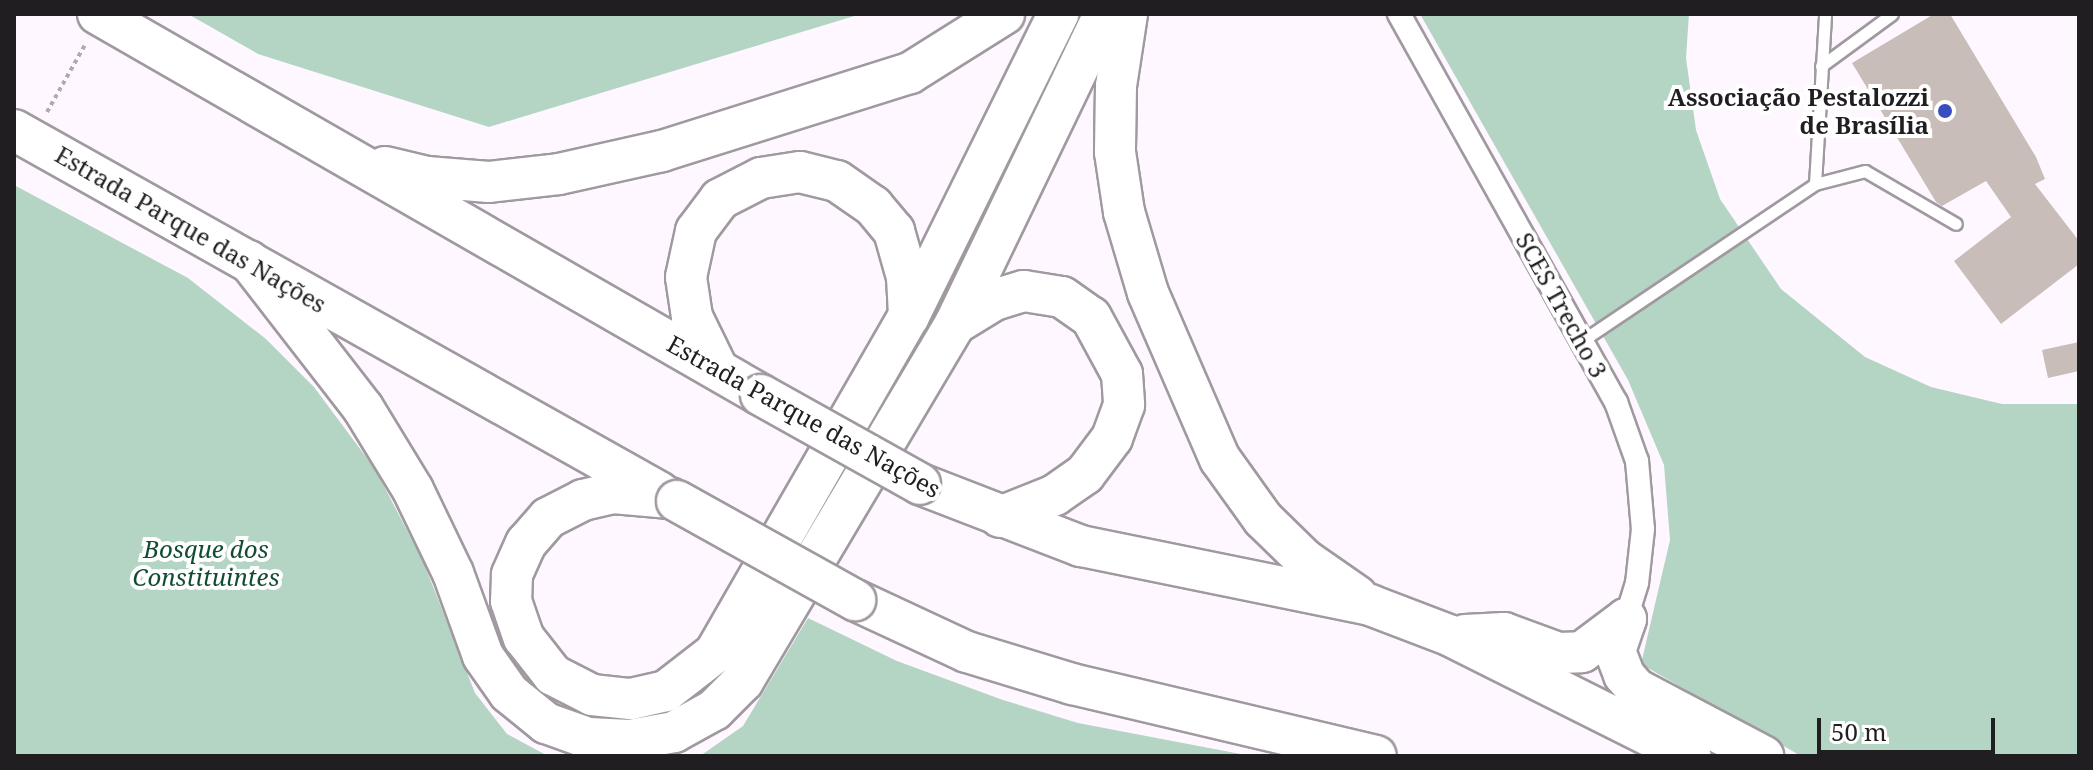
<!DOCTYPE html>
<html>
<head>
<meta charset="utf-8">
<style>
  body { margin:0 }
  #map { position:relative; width:2093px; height:770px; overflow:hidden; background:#fff7ff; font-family:"Noto Serif",serif }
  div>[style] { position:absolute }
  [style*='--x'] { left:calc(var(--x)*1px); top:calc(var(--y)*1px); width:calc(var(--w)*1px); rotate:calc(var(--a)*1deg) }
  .green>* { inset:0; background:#b4d5c3 }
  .building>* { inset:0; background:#c8bdb9 }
  .path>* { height:4px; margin-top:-2px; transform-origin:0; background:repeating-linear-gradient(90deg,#b0aab0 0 4px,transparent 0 8px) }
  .roads { filter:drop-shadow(2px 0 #a099a0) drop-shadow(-2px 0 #a099a0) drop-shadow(0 2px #a099a0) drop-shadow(0 -2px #a099a0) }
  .lane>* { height:11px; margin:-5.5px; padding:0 5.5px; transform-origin:5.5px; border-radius:5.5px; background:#fff }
  .street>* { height:22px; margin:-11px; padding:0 11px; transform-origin:11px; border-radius:11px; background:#fff }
  .highway>* { height:40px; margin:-20px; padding:0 20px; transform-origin:20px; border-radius:20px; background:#fff }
  .bridges { filter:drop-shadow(2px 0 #a099a0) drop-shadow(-2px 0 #a099a0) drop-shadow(0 2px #a099a0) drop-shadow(0 -2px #a099a0) }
  .highway-bridge>* { height:40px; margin:-20px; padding:0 20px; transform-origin:20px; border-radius:20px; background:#fff }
  .dots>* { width:22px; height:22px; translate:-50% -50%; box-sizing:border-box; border:4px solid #fff; border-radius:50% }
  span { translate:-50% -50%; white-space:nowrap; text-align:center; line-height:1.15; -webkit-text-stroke:8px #fff; paint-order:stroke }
  .poi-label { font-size:24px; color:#211e21; font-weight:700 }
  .right { translate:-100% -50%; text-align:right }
  .street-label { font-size:24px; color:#211e21 }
  .park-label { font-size:24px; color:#124c34; font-style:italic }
  .frame { position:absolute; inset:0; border:16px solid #211e21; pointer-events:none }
  .scale { position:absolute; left:1817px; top:718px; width:178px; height:36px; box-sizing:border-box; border:4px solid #211e21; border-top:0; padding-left:10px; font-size:24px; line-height:28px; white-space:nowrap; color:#211e21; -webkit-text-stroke:6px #fff; paint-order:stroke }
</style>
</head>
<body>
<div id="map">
  <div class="green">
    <i style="clip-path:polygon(188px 14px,861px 14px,489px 127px,258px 54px)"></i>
    <i style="clip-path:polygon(1420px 14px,1689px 14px,1686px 58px,1696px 130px,1720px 199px,1781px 289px,1865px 357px,1931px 387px,2002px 404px,2079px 404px,2079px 756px,1801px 756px,1641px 664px,1670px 540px,1664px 465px,1628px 380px)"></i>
    <i style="clip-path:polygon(14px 185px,188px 278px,266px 339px,314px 387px,375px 469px,423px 561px,475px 693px,507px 734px,548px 756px,14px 756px)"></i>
    <i style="clip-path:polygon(808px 618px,897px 661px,1003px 700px,1078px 723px,1251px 756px,700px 756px,743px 726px)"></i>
  </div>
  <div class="building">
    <i style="clip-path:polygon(1934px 14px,1950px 14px,2036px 157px,2045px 179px,2035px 184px,2079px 241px,2079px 264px,2001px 324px,1954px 261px,2011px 217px,1986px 181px,1942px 206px,1936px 202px,1852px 63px)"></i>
    <i style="clip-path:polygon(2079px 342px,2079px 371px,2048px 378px,2042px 350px)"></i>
  </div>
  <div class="path">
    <i style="--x:47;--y:112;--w:79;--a:-60.5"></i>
  </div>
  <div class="roads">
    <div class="lane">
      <i style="--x:1821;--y:66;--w:88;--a:-36.2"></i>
      <i style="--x:1815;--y:184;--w:170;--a:-86.6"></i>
      <i style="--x:1583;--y:340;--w:280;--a:-33.9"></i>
      <i style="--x:1815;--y:184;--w:52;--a:-14.6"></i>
      <i style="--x:1865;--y:171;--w:105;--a:30.2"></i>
    </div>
    <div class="street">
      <i style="--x:1399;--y:14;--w:445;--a:60.8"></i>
      <i style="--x:1616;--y:402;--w:63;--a:70.4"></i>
      <i style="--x:1637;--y:461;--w:68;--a:85"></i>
      <i style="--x:1643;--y:529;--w:54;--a:96.3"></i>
      <i style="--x:1637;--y:583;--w:38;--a:107"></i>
    </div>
    <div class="highway">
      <i style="--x:98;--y:14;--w:765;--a:29.88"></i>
      <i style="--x:1127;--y:14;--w:73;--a:98.7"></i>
      <i style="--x:1116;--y:86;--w:66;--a:90.9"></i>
      <i style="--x:1115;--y:152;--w:61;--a:81.5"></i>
      <i style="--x:1124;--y:212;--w:84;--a:73.5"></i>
      <i style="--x:1148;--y:293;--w:181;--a:66.6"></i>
      <i style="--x:1220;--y:459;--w:74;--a:54.4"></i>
      <i style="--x:1263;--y:519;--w:59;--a:44.3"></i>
      <i style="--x:1305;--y:560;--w:63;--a:34.7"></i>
      <i style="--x:14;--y:130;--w:740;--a:29.3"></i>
      <i style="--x:385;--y:167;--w:43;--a:13.4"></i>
      <i style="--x:427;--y:177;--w:62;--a:4.6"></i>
      <i style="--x:489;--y:182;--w:70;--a:-6.5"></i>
      <i style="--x:559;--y:174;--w:106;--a:-12.6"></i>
      <i style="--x:662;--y:151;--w:260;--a:-17.5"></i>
      <i style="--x:910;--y:73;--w:111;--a:-32.1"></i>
      <i style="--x:249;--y:261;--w:186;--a:52.2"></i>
      <i style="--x:363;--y:408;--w:96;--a:58.6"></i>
      <i style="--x:413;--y:490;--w:92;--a:64.3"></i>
      <i style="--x:453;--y:573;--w:88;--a:70.1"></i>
      <i style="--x:483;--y:656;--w:45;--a:54.9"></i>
      <i style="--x:509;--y:693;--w:48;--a:39"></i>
      <i style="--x:546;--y:723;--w:45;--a:19.7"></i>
      <i style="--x:588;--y:738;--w:42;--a:2.7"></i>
      <i style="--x:630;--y:740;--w:45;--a:-10.3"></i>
      <i style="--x:674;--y:732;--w:46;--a:-28.8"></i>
      <i style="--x:714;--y:710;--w:41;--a:-45"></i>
      <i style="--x:743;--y:681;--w:415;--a:-59.3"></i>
      <i style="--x:955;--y:324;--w:344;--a:-64.3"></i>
      <i style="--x:955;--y:324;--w:46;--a:-31.6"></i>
      <i style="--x:994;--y:300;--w:31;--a:-17"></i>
      <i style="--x:1024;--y:291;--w:38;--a:9"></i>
      <i style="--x:1062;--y:297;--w:35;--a:35"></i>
      <i style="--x:1091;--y:317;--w:65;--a:61.5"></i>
      <i style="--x:1122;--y:374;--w:31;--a:86"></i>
      <i style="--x:1124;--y:405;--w:35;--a:110"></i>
      <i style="--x:1112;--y:438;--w:45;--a:126.9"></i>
      <i style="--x:1085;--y:474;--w:37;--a:145"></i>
      <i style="--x:1055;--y:495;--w:59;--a:158.2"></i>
      <i style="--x:717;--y:368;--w:57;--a:-116.1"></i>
      <i style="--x:692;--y:317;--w:40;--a:-98.5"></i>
      <i style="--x:686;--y:277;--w:47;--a:-77.7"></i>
      <i style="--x:696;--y:231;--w:40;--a:-53"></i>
      <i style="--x:720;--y:199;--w:46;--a:-27.1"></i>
      <i style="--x:761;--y:178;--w:39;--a:-9"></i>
      <i style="--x:800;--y:172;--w:38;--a:14"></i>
      <i style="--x:837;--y:181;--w:44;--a:34.8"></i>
      <i style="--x:873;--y:206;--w:33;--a:50"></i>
      <i style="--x:894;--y:231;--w:48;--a:74.2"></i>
      <i style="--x:907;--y:277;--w:39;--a:87"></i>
      <i style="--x:920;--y:484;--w:173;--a:21.1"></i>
      <i style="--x:1081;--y:546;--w:295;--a:11.5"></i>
      <i style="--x:1370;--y:605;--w:87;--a:20.9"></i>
      <i style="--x:1451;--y:636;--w:268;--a:26.6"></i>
      <i style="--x:670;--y:498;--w:57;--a:-175"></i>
      <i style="--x:613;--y:493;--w:31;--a:167"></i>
      <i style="--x:583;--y:500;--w:39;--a:153"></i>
      <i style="--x:548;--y:518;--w:33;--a:131"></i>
      <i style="--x:526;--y:543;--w:35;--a:114"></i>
      <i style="--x:512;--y:575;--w:26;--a:92"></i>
      <i style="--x:511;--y:601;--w:39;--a:71"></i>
      <i style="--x:524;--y:638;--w:47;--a:51.9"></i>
      <i style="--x:553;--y:675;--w:44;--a:27.1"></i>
      <i style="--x:592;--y:695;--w:39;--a:6"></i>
      <i style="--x:631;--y:699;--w:36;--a:-13"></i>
      <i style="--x:666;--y:691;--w:62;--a:-37.8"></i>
      <i style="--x:715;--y:653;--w:389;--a:-60.1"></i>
      <i style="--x:909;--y:316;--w:337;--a:-63.7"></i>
      <i style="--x:855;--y:600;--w:123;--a:24.9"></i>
      <i style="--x:967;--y:652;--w:110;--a:16.9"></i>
      <i style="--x:1072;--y:684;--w:312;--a:13.3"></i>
      <i style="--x:1626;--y:619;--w:34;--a:109"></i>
      <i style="--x:1615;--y:651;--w:26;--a:69"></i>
      <i style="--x:1624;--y:675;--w:18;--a:49"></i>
      <i style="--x:1636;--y:689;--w:144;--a:27.8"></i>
      <i style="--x:1465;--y:635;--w:39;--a:-3"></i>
      <i style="--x:1504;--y:633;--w:58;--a:20.3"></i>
      <i style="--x:1558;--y:653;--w:24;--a:-2"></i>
      <i style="--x:1582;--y:652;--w:55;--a:-36.9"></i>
    </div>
  </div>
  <div class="bridges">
    <div class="highway-bridge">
      <i style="--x:761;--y:395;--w:182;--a:29.2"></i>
      <i style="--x:677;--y:501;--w:204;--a:29.1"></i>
    </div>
  </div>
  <div class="dots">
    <i style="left:1945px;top:111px;background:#394dbf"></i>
  </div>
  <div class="poi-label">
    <span class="right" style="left:1929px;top:111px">Associação Pestalozzi<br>de Brasília</span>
  </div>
  <div class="street-label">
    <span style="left:191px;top:229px;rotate:30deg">Estrada Parque das Nações</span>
    <span style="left:1562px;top:305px;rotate:61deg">SCES Trecho 3</span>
    <span style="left:804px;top:416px;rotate:29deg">Estrada Parque das Nações</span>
  </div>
  <div class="park-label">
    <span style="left:206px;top:563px">Bosque dos<br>Constituintes</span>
  </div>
  <div class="frame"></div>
  <div class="scale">50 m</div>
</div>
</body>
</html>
